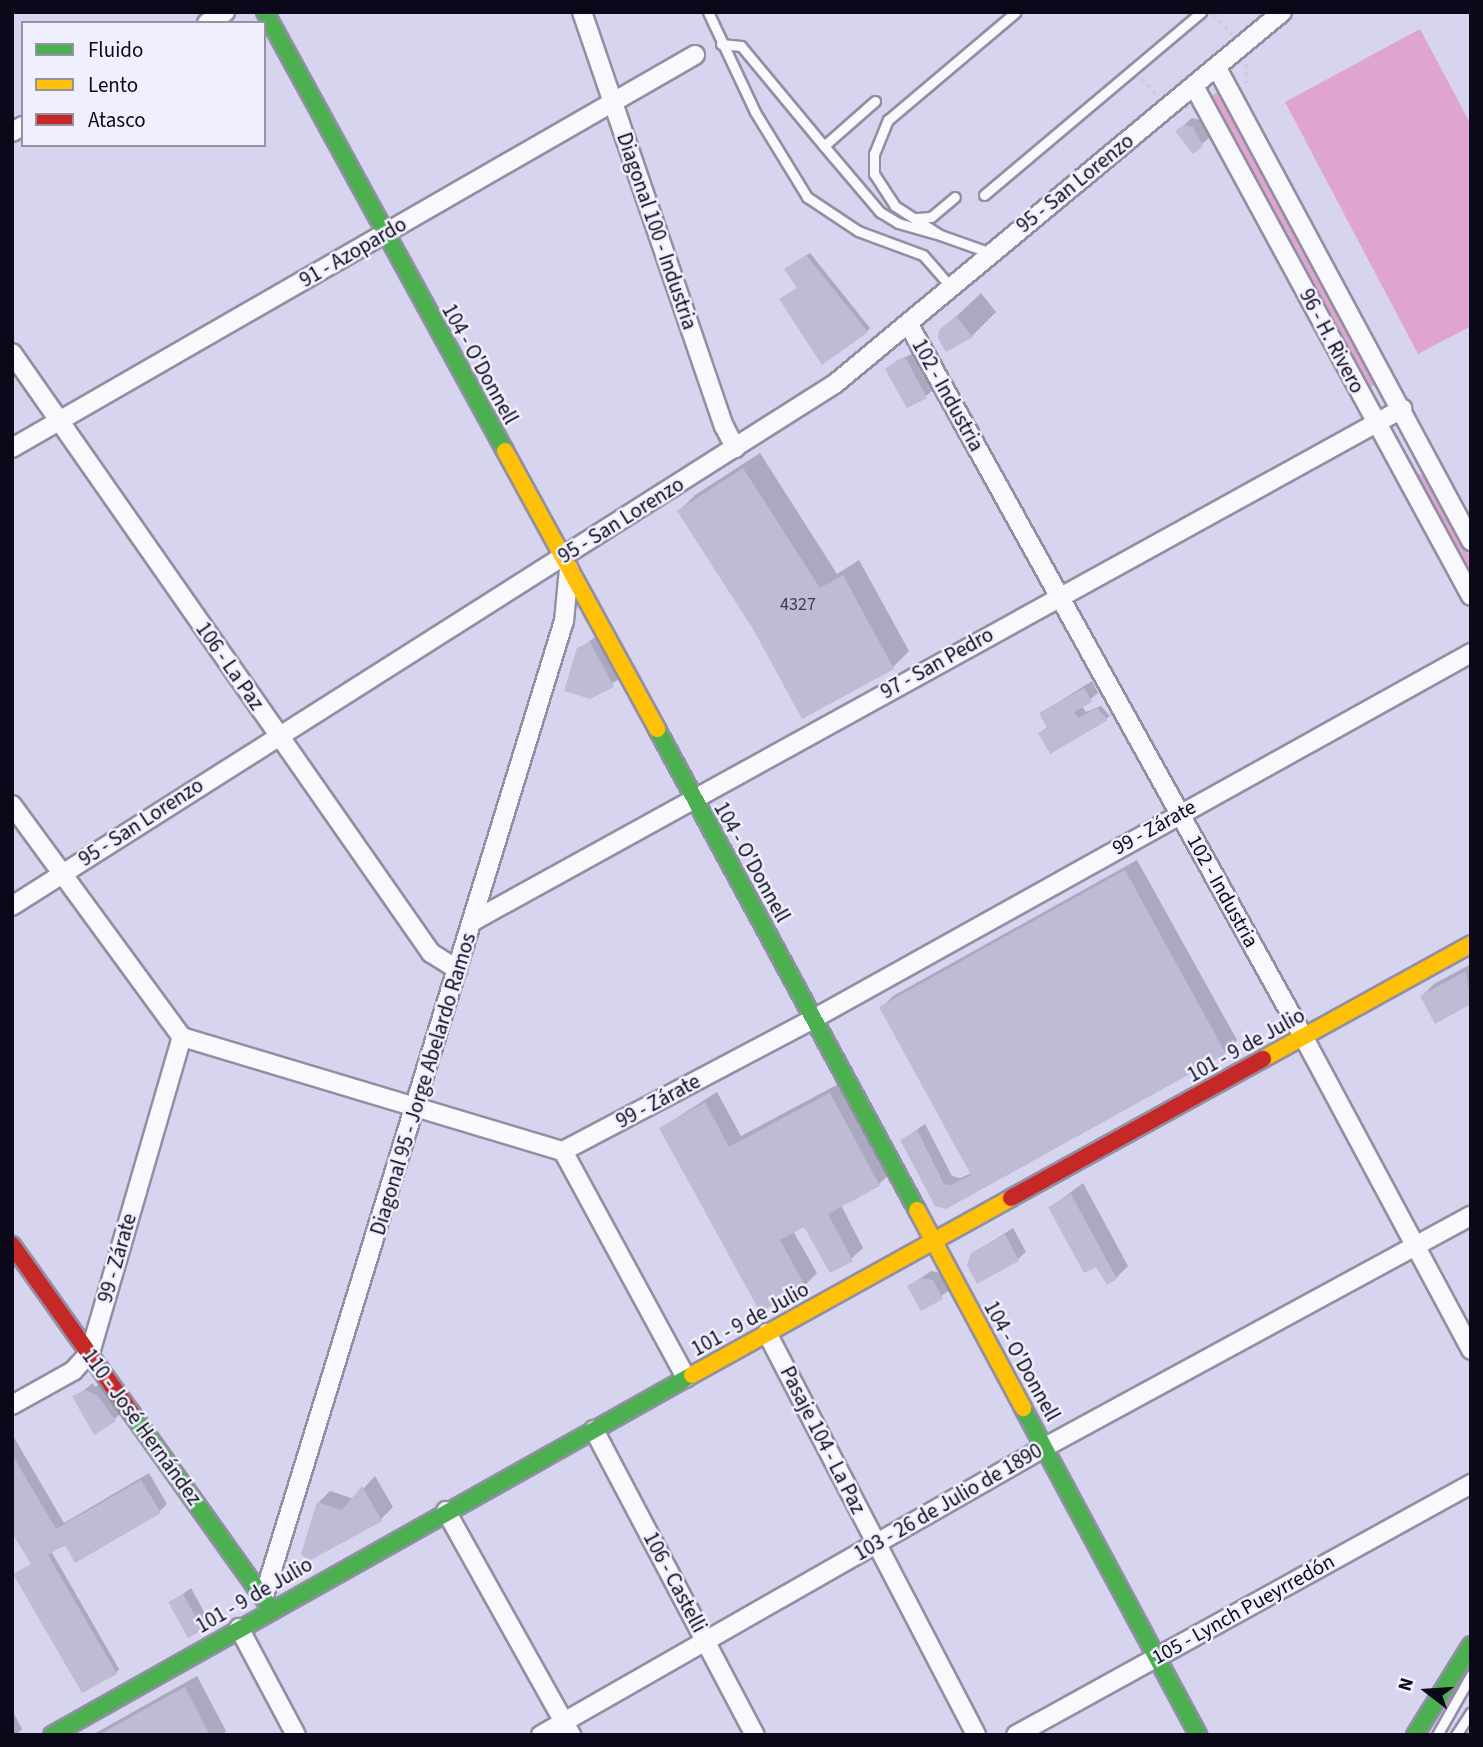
<!DOCTYPE html>
<html>
<head>
<meta charset="utf-8">
<style>
  body { margin:0 }
  #map { position:relative; width:1483px; height:1747px; overflow:hidden; background:#d6d4ef; font-family:"Source Sans 3",sans-serif }
  div>[style] { position:absolute }
  [style*='--x'] { left:calc(var(--x)*1px); top:calc(var(--y)*1px); width:calc(var(--w)*1px); rotate:calc(var(--a)*1deg) }
  .green>* { inset:0; background:#dfa5d0; transform-origin:0 0 }
  .shadow>* { inset:0; background:#0003 }
  .building>* { inset:0; background:#bdbbd5; transform-origin:0 0 }
  .path>* { height:3.5px; margin-top:-1.75px; transform-origin:0; background:repeating-linear-gradient(90deg,#ceced6 0 5px,transparent 0 8.5px) }
  .roads { filter:drop-shadow(2px 0 #918fa3) drop-shadow(-2px 0 #918fa3) drop-shadow(0 2px #918fa3) drop-shadow(0 -2px #918fa3) }
  .lane>* { height:9px; margin:-4.5px; padding:0 4.5px; transform-origin:4.5px; border-radius:4.5px; background:#f9f9fd }
  .street>* { height:18px; margin:-9px; padding:0 9px; transform-origin:9px; border-radius:9px; background:#f9f9fd }
  .fast>* { height:16px; margin:-8px; padding:0 8px; transform-origin:8px; border-radius:8px; background:#4caf50 }
  .slow>* { height:16px; margin:-8px; padding:0 8px; transform-origin:8px; border-radius:8px; background:#ffc107 }
  .jam>* { height:16px; margin:-8px; padding:0 8px; transform-origin:8px; border-radius:8px; background:#c62828 }
  span { translate:-50% -50%; white-space:nowrap; text-align:center; line-height:1.15; -webkit-text-stroke:5px #efeffe; paint-order:stroke }
  .number-label { font-size:18px; color:#3c3a4c }
  .number-label span { -webkit-text-stroke-width:0 }
  .street-label { font-size:21px; color:#0b0919 }
  .frame { position:absolute; inset:0; border:14px solid #0b0919; pointer-events:none }
  .legend { position:absolute; left:21px; top:21px; width:245px; height:126px; box-sizing:border-box; background:#efeffe; border:2px solid #9493a2; margin:0; padding:9px 12px; list-style:none; font-size:21px; color:#0b0919 }
  .legend li { display:flex; align-items:center; gap:14px; height:35px }
  .legend b { width:35px; border:2px solid #9493a2 }
  .north { position:absolute; left:1392px; top:1656px; width:70px; height:70px; -webkit-text-stroke:5px #efeffe; paint-order:stroke; rotate:287deg; font-size:19px; font-weight:700; line-height:28px; text-align:center; color:#0b0919 }
  .north::after { content:''; display:block; margin:auto; width:24px; height:32px; background:#0b0919; clip-path:polygon(50% 0,100% 100%,50% 72%,0 100%) }
</style>
</head>
<body>
<div id="map">
  <div class="green">
    <i style="clip-path:polygon(1420px 29px,1471px 125px,1471px 326px,1418px 354px,1285px 102px)"></i>
    <i style="left:1218px;top:92px;width:332px;height:9px;rotate:61deg"></i>
    <i style="clip-path:polygon(1400px 442px,1415px 471px,1429px 480px,1471px 558px,1471px 581px)"></i>
  </div>
  <div class="shadow">
    <i style="clip-path:polygon(1192px 118px,1200px 120px,1210px 137px,1202px 144px,1177px 131px)"></i>
    <i style="clip-path:polygon(810px 253px,870px 328px,867px 331px,799px 287px,789px 267px)"></i>
    <i style="clip-path:polygon(981px 293px,996px 312px,972px 336px,941px 331px)"></i>
    <i style="clip-path:polygon(914px 353px,934px 389px,926px 396px,895px 362px)"></i>
    <i style="clip-path:polygon(760px 453px,837px 574px,859px 560px,909px 651px,893px 667px,754px 628px,679px 511px,695px 495px)"></i>
    <i style="clip-path:polygon(598px 635px,621px 678px,590px 697px,579px 649px)"></i>
    <i style="clip-path:polygon(1092px 681px,1098px 693px,1082px 706px,1086px 712px,1101px 706px,1110px 716px,1092px 728px,1040px 733px,1048px 726px,1041px 713px)"></i>
    <i style="clip-path:polygon(1137px 860px,1237px 1040px,1225px 1052px,946px 1207px,902px 1140px,925px 1124px,952px 1176px,960px 1178px,972px 1173px,881px 1008px,893px 996px)"></i>
    <i style="clip-path:polygon(1471px 964px,1471px 1002px,1422px 996px,1434px 984px)"></i>
    <i style="clip-path:polygon(842px 1082px,891px 1173px,879px 1184px,841px 1205px,863px 1248px,851px 1259px,805px 1224px,793px 1231px,817px 1273px,805px 1285px,661px 1128px,717px 1092px,741px 1136px)"></i>
    <i style="clip-path:polygon(1083px 1183px,1128px 1266px,1116px 1278px,1097px 1264px,1051px 1207px)"></i>
    <i style="clip-path:polygon(1013px 1228px,1026px 1252px,1018px 1259px,972px 1254px)"></i>
    <i style="clip-path:polygon(931px 1271px,941px 1273px,950px 1290px,921px 1309px,909px 1286px)"></i>
    <i style="clip-path:polygon(93px 1383px,95px 1387px,100px 1384px,122px 1412px,115px 1419px,75px 1397px)"></i>
    <i style="clip-path:polygon(12px 1434px,64px 1523px,149px 1473px,167px 1504px,160px 1511px,51px 1551px,119px 1669px,116px 1673px,32px 1564px,12px 1529px)"></i>
    <i style="clip-path:polygon(375px 1476px,393px 1507px,381px 1519px,309px 1559px,318px 1503px,330px 1491px,354px 1499px)"></i>
    <i style="clip-path:polygon(191px 1588px,209px 1621px,202px 1629px,170px 1603px)"></i>
    <i style="clip-path:polygon(197px 1676px,226px 1731px,223px 1735px,92px 1735px)"></i>
    <i style="clip-path:polygon(12px 1710px,22px 1729px,16px 1735px,12px 1735px)"></i>
  </div>
  <div class="building">
    <i style="clip-path:polygon(1183px 125px,1193px 127px,1203px 146px,1193px 154px,1175px 131px)"></i>
    <i style="clip-path:polygon(806px 255px,868px 332px,822px 365px,779px 299px,797px 288px,784px 269px)"></i>
    <i style="clip-path:polygon(956px 316px,973px 337px,946px 352px,938px 338px,939px 330px)"></i>
    <i style="clip-path:polygon(899px 359px,906px 359px,927px 398px,907px 408px,885px 369px)"></i>
    <i style="clip-path:polygon(743px 468px,820px 588px,843px 575px,894px 669px,802px 719px,753px 629px,677px 511px)"></i>
    <i style="clip-path:polygon(590px 642px,614px 687px,590px 699px,564px 691px,577px 648px)"></i>
    <i style="clip-path:polygon(1084px 688px,1092px 702px,1074px 712px,1078px 718px,1097px 708px,1108px 720px,1050px 754px,1038px 733px,1047px 728px,1039px 713px)"></i>
    <i style="clip-path:polygon(1125px 870px,1226px 1054px,946px 1209px,935px 1206px,900px 1140px,917px 1130px,944px 1184px,951px 1185px,971px 1175px,879px 1007px)"></i>
    <i style="clip-path:polygon(1466px 971px,1471px 1004px,1435px 1024px,1420px 996px)"></i>
    <i style="clip-path:polygon(830px 1093px,880px 1186px,828px 1214px,853px 1261px,830px 1273px,804px 1227px,780px 1240px,806px 1287px,760px 1312px,659px 1128px,705px 1102px,729px 1147px)"></i>
    <i style="clip-path:polygon(1071px 1194px,1117px 1279px,1107px 1285px,1096px 1267px,1084px 1273px,1048px 1207px)"></i>
    <i style="clip-path:polygon(1005px 1234px,1019px 1261px,977px 1284px,967px 1265px,971px 1253px)"></i>
    <i style="clip-path:polygon(922px 1278px,933px 1280px,943px 1299px,921px 1311px,907px 1286px)"></i>
    <i style="clip-path:polygon(85px 1390px,98px 1396px,116px 1421px,94px 1435px,72px 1396px)"></i>
    <i style="clip-path:polygon(12px 1454px,56px 1529px,141px 1480px,161px 1513px,75px 1563px,65px 1545px,48px 1555px,117px 1674px,82px 1693px,13px 1574px,31px 1564px,12px 1533px)"></i>
    <i style="clip-path:polygon(362px 1486px,382px 1521px,309px 1561px,301px 1554px,317px 1502px,342px 1510px)"></i>
    <i style="left:183px;top:1594px;width:41px;height:17px;rotate:61deg"></i>
    <i style="clip-path:polygon(185px 1687px,210px 1735px,99px 1735px,145px 1709px)"></i>
  </div>
  <div class="path">
    <i style="--x:1213;--y:14;--w:28;--a:46"></i>
    <i style="--x:1246;--y:64;--w:19;--a:87"></i>
    <i style="--x:1142;--y:78;--w:23;--a:50"></i>
  </div>
  <div class="roads">
    <div class="lane">
      <i style="--x:708;--y:12;--w:110;--a:64.8"></i>
      <i style="--x:755;--y:112;--w:100;--a:58.5"></i>
      <i style="--x:807;--y:197;--w:61;--a:33.7"></i>
      <i style="--x:858;--y:231;--w:69;--a:20.3"></i>
      <i style="--x:923;--y:255;--w:43;--a:48.8"></i>
      <i style="--x:721;--y:44;--w:20;--a:6"></i>
      <i style="--x:741;--y:46;--w:130;--a:50.3"></i>
      <i style="--x:875;--y:101;--w:68;--a:138.6"></i>
      <i style="--x:824;--y:146;--w:87;--a:49.7"></i>
      <i style="--x:880;--y:212;--w:21;--a:31"></i>
      <i style="--x:898;--y:223;--w:40;--a:16"></i>
      <i style="--x:984;--y:195;--w:284;--a:-40.1"></i>
      <i style="--x:917;--y:218;--w:14;--a:-4"></i>
      <i style="--x:931;--y:217;--w:31;--a:-40"></i>
      <i style="--x:991;--y:253;--w:54;--a:-160.6"></i>
      <i style="--x:940;--y:235;--w:54;--a:-147.2"></i>
      <i style="--x:895;--y:206;--w:38;--a:-123"></i>
      <i style="--x:874;--y:174;--w:20;--a:-90"></i>
      <i style="--x:874;--y:154;--w:37;--a:-68"></i>
      <i style="--x:888;--y:120;--w:167;--a:-40.2"></i>
      <i style="--x:1437;--y:1735;--w:69;--a:-60.5"></i>
      <i style="--x:1456;--y:1735;--w:27;--a:-57"></i>
    </div>
    <div class="street">
      <i style="--x:582;--y:12;--w:438;--a:71.1"></i>
      <i style="--x:724;--y:426;--w:25;--a:63"></i>
      <i style="--x:207;--y:23;--w:21;--a:-31"></i>
      <i style="--x:1217;--y:68;--w:537;--a:61.76"></i>
      <i style="--x:1194;--y:86;--w:580;--a:61.49"></i>
      <i style="--x:12;--y:132;--w:13;--a:-29"></i>
      <i style="--x:909;--y:325;--w:815;--a:61.01"></i>
      <i style="--x:1304;--y:1038;--w:354;--a:61.8"></i>
      <i style="--x:12;--y:353;--w:732;--a:55.07"></i>
      <i style="--x:431;--y:953;--w:31;--a:32"></i>
      <i style="--x:12;--y:448;--w:788;--a:-29.92"></i>
      <i style="--x:12;--y:805;--w:288;--a:53.8"></i>
      <i style="--x:12;--y:906;--w:976;--a:-32.4"></i>
      <i style="--x:836;--y:383;--w:580;--a:-39.75"></i>
      <i style="--x:475;--y:920;--w:1059;--a:-28.87"></i>
      <i style="--x:182;--y:1037;--w:398;--a:16.7"></i>
      <i style="--x:563;--y:1151;--w:285;--a:-27.8"></i>
      <i style="--x:815;--y:1018;--w:751;--a:-29.09"></i>
      <i style="--x:563;--y:1151;--w:258;--a:61.5"></i>
      <i style="--x:767;--y:1333;--w:453;--a:62.5"></i>
      <i style="--x:12;--y:1405;--w:70;--a:-29.1"></i>
      <i style="--x:73;--y:1371;--w:25;--a:-47"></i>
      <i style="--x:90;--y:1353;--w:329;--a:-73.8"></i>
      <i style="--x:594;--y:1430;--w:345;--a:62.2"></i>
      <i style="--x:446;--y:1511;--w:257;--a:60.8"></i>
      <i style="--x:264;--y:1596;--w:1020;--a:-72.9"></i>
      <i style="--x:564;--y:621;--w:52;--a:-84.5"></i>
      <i style="--x:239;--y:1628;--w:121;--a:62"></i>
      <i style="--x:541;--y:1735;--w:580;--a:-29.74"></i>
      <i style="--x:1045;--y:1447;--w:485;--a:-28.5"></i>
      <i style="--x:1016;--y:1735;--w:520;--a:-28.88"></i>
    </div>
    <div class="fast">
      <i style="--x:265;--y:12;--w:500;--a:61.33"></i>
      <i style="--x:657;--y:729;--w:547;--a:61.61"></i>
      <i style="--x:1023;--y:1408;--w:371;--a:61.8"></i>
      <i style="--x:130;--y:1411;--w:243;--a:54.5"></i>
      <i style="--x:52;--y:1735;--w:734;--a:-29.36"></i>
      <i style="--x:1415;--y:1735;--w:106;--a:-58.1"></i>
    </div>
    <div class="slow">
      <i style="--x:505;--y:451;--w:317;--a:61.3"></i>
      <i style="--x:1263;--y:1059;--w:238;--a:-28.9"></i>
      <i style="--x:917;--y:1210;--w:225;--a:61.8"></i>
      <i style="--x:692;--y:1375;--w:365;--a:-29"></i>
    </div>
    <div class="jam">
      <i style="--x:1011;--y:1198;--w:288;--a:-28.9"></i>
      <i style="--x:12;--y:1245;--w:204;--a:54.6"></i>
    </div>
  </div>
  <div class="number-label">
    <span style="left:798px;top:605px">4327</span>
  </div>
  <div class="street-label">
    <span style="left:1075px;top:183px;rotate:-39deg">95 - San Lorenzo</span>
    <span style="left:657px;top:231px;rotate:71deg">Diagonal 100 - Industria</span>
    <span style="left:353px;top:252px;rotate:-30deg">91 - Azopardo</span>
    <span style="left:1332px;top:341px;rotate:62deg">96 - H. Rivero</span>
    <span style="left:480px;top:364px;rotate:61deg">104 - O'Donnell</span>
    <span style="left:948px;top:395px;rotate:61deg">102 - Industria</span>
    <span style="left:621px;top:520px;rotate:-32deg">95 - San Lorenzo</span>
    <span style="left:937px;top:663px;rotate:-29deg">97 - San Pedro</span>
    <span style="left:230px;top:666px;rotate:55deg">106 - La Paz</span>
    <span style="left:141px;top:822px;rotate:-33deg">95 - San Lorenzo</span>
    <span style="left:1154px;top:827px;rotate:-29deg">99 - Zárate</span>
    <span style="left:752px;top:862px;rotate:61deg">104 - O'Donnell</span>
    <span style="left:1223px;top:891px;rotate:61deg">102 - Industria</span>
    <span style="left:1246px;top:1045px;rotate:-29deg">101 - 9 de Julio</span>
    <span style="left:423px;top:1084px;rotate:-73deg">Diagonal 95 - Jorge Abelardo Ramos</span>
    <span style="left:658px;top:1101px;rotate:-28deg">99 - Zárate</span>
    <span style="left:117px;top:1258px;rotate:-74deg">99 - Zárate</span>
    <span style="left:750px;top:1319px;rotate:-29deg">101 - 9 de Julio</span>
    <span style="left:1022px;top:1361px;rotate:61deg">104 - O'Donnell</span>
    <span style="left:142px;top:1427px;rotate:54deg">110 - José Hernández</span>
    <span style="left:823px;top:1440px;rotate:63deg">Pasaje 104 - La Paz</span>
    <span style="left:948px;top:1502px;rotate:-30deg">103 - 26 de Julio de 1890</span>
    <span style="left:675px;top:1582px;rotate:62deg">106 - Castelli</span>
    <span style="left:254px;top:1595px;rotate:-30deg">101 - 9 de Julio</span>
    <span style="left:1243px;top:1609px;rotate:-29deg">105 - Lynch Pueyrredón</span>
  </div>
  <div class="frame"></div>
  <ul class="legend">
  <li><b style="height:9px;background:#4caf50"></b>Fluido</li>
  <li><b style="height:9px;background:#ffc107"></b>Lento</li>
  <li><b style="height:9px;background:#c62828"></b>Atasco</li>
  </ul>
  <div class="north">N</div>
</div>
</body>
</html>
